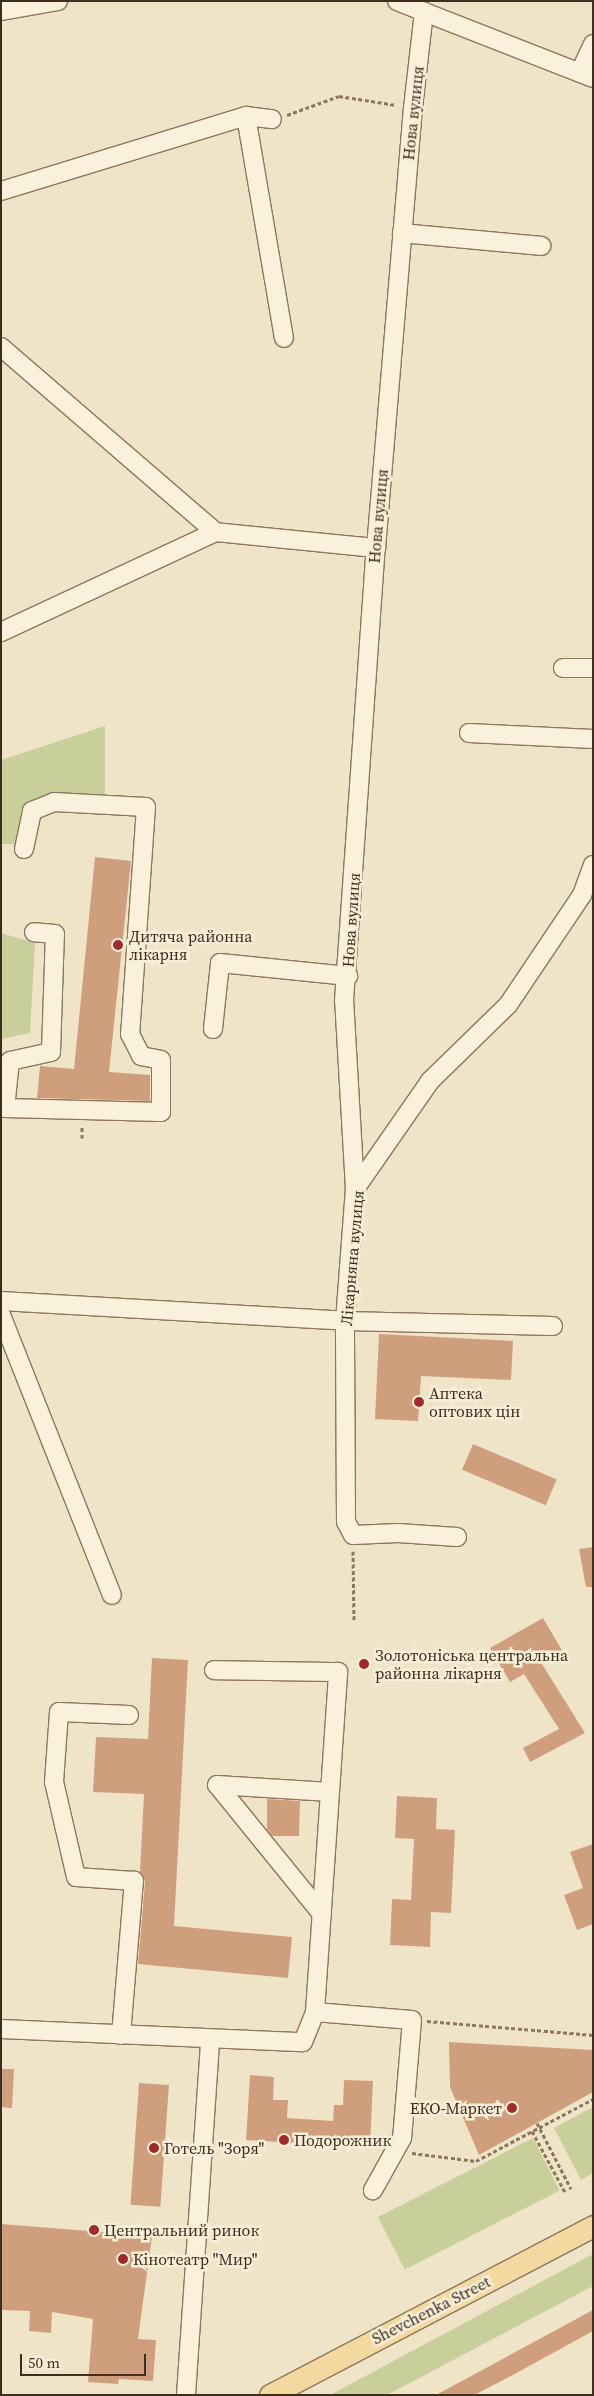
<!DOCTYPE html>
<html>
<head>
<meta charset="utf-8">
<style>
  body { margin:0 }
  #map { position:relative; width:594px; height:2396px; overflow:hidden; background:#f0e4c8; font-family:"Source Serif 4",serif }
  div>[style] { position:absolute }
  [style*='--x'] { left:calc(var(--x)*1px); top:calc(var(--y)*1px); width:calc(var(--w)*1px); rotate:calc(var(--a)*1deg) }
  .green>* { inset:0; background:#c9cf9b; transform-origin:0 0 }
  .building>* { inset:0; background:#cf9f7d; transform-origin:0 0 }
  .path>* { height:3px; margin-top:-1.5px; transform-origin:0; background:repeating-linear-gradient(90deg,#8d765c 0 4px,transparent 0 6.5px) }
  .roads { filter:drop-shadow(1px 0 #8d765c) drop-shadow(-1px 0 #8d765c) drop-shadow(0 1px #8d765c) drop-shadow(0 -1px #8d765c) }
  .minor>* { height:18px; margin:-9px; padding:0 9px; transform-origin:9px; border-radius:9px; background:#faf1dc }
  .major>* { height:21px; margin:-10.5px; padding:0 10.5px; transform-origin:10.5px; border-radius:10.5px; background:#f3d9a0 }
  .dots>* { width:14px; height:14px; translate:-50% -50%; box-sizing:border-box; border:2px solid #f7eed8; border-radius:50% }
  span { translate:-50% -50%; white-space:nowrap; text-align:center; line-height:1.15; -webkit-text-stroke:5px #f7eed8; paint-order:stroke }
  .street-label { font-size:16px; color:#3d2e20 }
  .poi-label { font-size:16px; color:#3d2e20 }
  .left { translate:0 -50%; text-align:left }
  .right { translate:-100% -50%; text-align:right }
  .frame { position:absolute; inset:0; border:2px solid #3d2e20; pointer-events:none }
  .scale { position:absolute; left:20px; top:2354px; width:126px; height:22px; box-sizing:border-box; border:2px solid #3d2e20; border-top:0; padding-left:6px; font-size:15px; line-height:18px; white-space:nowrap; color:#3d2e20; -webkit-text-stroke:4px #f7eed8; paint-order:stroke }
</style>
</head>
<body>
<div id="map">
  <div class="green">
    <i style="clip-path:polygon(105px 726px,105px 800px,49px 797px,19px 844px,2px 844px,1px 854px,1px 760px)"></i>
    <i style="clip-path:polygon(1px 933px,35px 943px,30px 1033px,1px 1039px)"></i>
    <i style="clip-path:polygon(593px 2107px,593px 2173px,581px 2180px,554px 2128px)"></i>
    <i style="left:533px;top:2138px;width:59px;height:174px;rotate:63deg"></i>
    <i style="clip-path:polygon(593px 2254px,593px 2286px,387px 2395px,330px 2395px)"></i>
  </div>
  <div class="building">
    <i style="clip-path:polygon(95px 857px,131px 861px,109px 1072px,150px 1075px,150px 1101px,37px 1098px,40px 1066px,74px 1069px)"></i>
    <i style="clip-path:polygon(379px 1334px,513px 1341px,511px 1380px,421px 1376px,418px 1421px,375px 1419px)"></i>
    <i style="left:473px;top:1444px;width:91px;height:28px;rotate:23deg"></i>
    <i style="clip-path:polygon(593px 1547px,593px 1587px,586px 1587px,579px 1549px)"></i>
    <i style="clip-path:polygon(543px 1618px,563px 1652px,542px 1664px,585px 1733px,530px 1762px,523px 1748px,559px 1729px,524px 1674px,510px 1682px,490px 1648px)"></i>
    <i style="clip-path:polygon(152px 1658px,188px 1660px,174px 1926px,292px 1937px,288px 1978px,138px 1964px,145px 1882px,140px 1872px,144px 1794px,93px 1792px,96px 1737px,148px 1739px)"></i>
    <i style="clip-path:polygon(397px 1796px,437px 1798px,436px 1829px,455px 1830px,451px 1913px,431px 1912px,430px 1947px,390px 1945px,392px 1899px,411px 1900px,414px 1839px,395px 1838px)"></i>
    <i style="clip-path:polygon(267px 1799px,300px 1801px,299px 1836px,272px 1836px,267px 1829px)"></i>
    <i style="clip-path:polygon(593px 1844px,593px 1924px,577px 1930px,564px 1895px,583px 1888px,570px 1852px)"></i>
    <i style="clip-path:polygon(449px 2042px,593px 2050px,593px 2092px,479px 2155px,450px 2087px)"></i>
    <i style="clip-path:polygon(1px 2069px,14px 2069px,12px 2108px,1px 2107px)"></i>
    <i style="clip-path:polygon(250px 2075px,274px 2077px,273px 2100px,288px 2100px,287px 2118px,333px 2121px,334px 2105px,343px 2105px,344px 2080px,373px 2081px,370px 2147px,246px 2140px)"></i>
    <i style="left:139px;top:2083px;width:30px;height:122px;rotate:4deg"></i>
    <i style="clip-path:polygon(1px 2224px,152px 2236px,138px 2339px,156px 2340px,153px 2381px,119px 2379px,118px 2384px,88px 2382px,93px 2319px,52px 2312px,51px 2333px,29px 2331px,30px 2311px,1px 2310px)"></i>
    <i style="clip-path:polygon(593px 2310px,593px 2331px,511px 2376px,474px 2395px,436px 2395px)"></i>
  </div>
  <div class="path">
    <i style="--x:287;--y:115;--w:55;--a:-20.1"></i>
    <i style="--x:339;--y:96;--w:58;--a:9"></i>
    <i style="--x:82;--y:1138;--w:12;--a:-90"></i>
    <i style="--x:353;--y:1551;--w:69;--a:89.2"></i>
    <i style="--x:427;--y:2021;--w:167;--a:4.8"></i>
    <i style="--x:537;--y:2123;--w:74;--a:62.7"></i>
    <i style="--x:532;--y:2131;--w:69;--a:61.6"></i>
    <i style="--x:412;--y:2153;--w:64;--a:7.1"></i>
    <i style="--x:476;--y:2161;--w:132;--a:-27.9"></i>
  </div>
  <div class="roads">
    <div class="minor">
      <i style="--x:397;--y:1;--w:29;--a:22"></i>
      <i style="--x:1;--y:11;--w:58;--a:-10"></i>
      <i style="--x:580;--y:72;--w:31;--a:-65"></i>
      <i style="--x:246;--y:116;--w:225;--a:80.3"></i>
      <i style="--x:1;--y:191;--w:256;--a:-17"></i>
      <i style="--x:246;--y:116;--w:26;--a:7"></i>
      <i style="--x:402;--y:233;--w:140;--a:5.3"></i>
      <i style="--x:1;--y:347;--w:283;--a:40.8"></i>
      <i style="--x:1;--y:632;--w:236;--a:-25"></i>
      <i style="--x:215;--y:532;--w:162;--a:5.7"></i>
      <i style="--x:563;--y:668;--w:30;--a:0"></i>
      <i style="--x:469;--y:733;--w:124;--a:2.8"></i>
      <i style="--x:24;--y:849;--w:39;--a:-78"></i>
      <i style="--x:32;--y:811;--w:24;--a:-22"></i>
      <i style="--x:54;--y:802;--w:92;--a:3.1"></i>
      <i style="--x:146;--y:807;--w:228;--a:94"></i>
      <i style="--x:130;--y:1034;--w:25;--a:63"></i>
      <i style="--x:141;--y:1056;--w:20;--a:11"></i>
      <i style="--x:161;--y:1060;--w:52;--a:90"></i>
      <i style="--x:161;--y:1112;--w:156;--a:-178.5"></i>
      <i style="--x:5;--y:1108;--w:47;--a:-83.9"></i>
      <i style="--x:10;--y:1061;--w:42;--a:-12.4"></i>
      <i style="--x:51;--y:1052;--w:118;--a:-88.1"></i>
      <i style="--x:55;--y:934;--w:21;--a:-175"></i>
      <i style="--x:213;--y:1029;--w:66;--a:-83.9"></i>
      <i style="--x:220;--y:963;--w:129;--a:5.8"></i>
      <i style="--x:355;--y:1189;--w:131;--a:-55.2"></i>
      <i style="--x:430;--y:1081;--w:109;--a:-44.3"></i>
      <i style="--x:508;--y:1005;--w:133;--a:-56.1"></i>
      <i style="--x:582;--y:895;--w:32;--a:-70"></i>
      <i style="--x:1;--y:1301;--w:345;--a:3.3"></i>
      <i style="--x:345;--y:1321;--w:208;--a:1.4"></i>
      <i style="--x:1;--y:1315;--w:301;--a:68.4"></i>
      <i style="--x:457;--y:1537;--w:59;--a:-176.1"></i>
      <i style="--x:398;--y:1533;--w:45;--a:177.5"></i>
      <i style="--x:353;--y:1535;--w:15;--a:-118"></i>
      <i style="--x:346;--y:1522;--w:201;--a:-90.3"></i>
      <i style="--x:345;--y:1321;--w:132;--a:-85.7"></i>
      <i style="--x:355;--y:1189;--w:188;--a:-93.3"></i>
      <i style="--x:344;--y:1001;--w:454;--a:-86"></i>
      <i style="--x:376;--y:548;--w:442;--a:-85.2"></i>
      <i style="--x:413;--y:108;--w:97;--a:-83.5"></i>
      <i style="--x:424;--y:12;--w:181;--a:21.3"></i>
      <i style="--x:322;--y:1914;--w:166;--a:-129.1"></i>
      <i style="--x:217;--y:1785;--w:113;--a:3.5"></i>
      <i style="--x:315;--y:2012;--w:97;--a:4.7"></i>
      <i style="--x:412;--y:2020;--w:118;--a:94.8"></i>
      <i style="--x:402;--y:2138;--w:60;--a:119.1"></i>
      <i style="--x:1;--y:2029;--w:302;--a:2.5"></i>
      <i style="--x:303;--y:2042;--w:32;--a:-68"></i>
      <i style="--x:315;--y:2012;--w:341;--a:-86.1"></i>
      <i style="--x:338;--y:1672;--w:124;--a:-179.1"></i>
      <i style="--x:121;--y:2035;--w:155;--a:-85.2"></i>
      <i style="--x:134;--y:1881;--w:58;--a:-176.1"></i>
      <i style="--x:76;--y:1877;--w:98;--a:-103"></i>
      <i style="--x:54;--y:1782;--w:70;--a:-85.9"></i>
      <i style="--x:59;--y:1712;--w:70;--a:2.5"></i>
      <i style="--x:186;--y:2395;--w:357;--a:-86.1"></i>
    </div>
    <div class="major">
      <i style="--x:270;--y:2395;--w:365;--a:-27.6"></i>
    </div>
  </div>
  <div class="dots">
    <i style="left:118px;top:945px;background:#9e2a2b"></i>
    <i style="left:419px;top:1402px;background:#9e2a2b"></i>
    <i style="left:364px;top:1664px;background:#9e2a2b"></i>
    <i style="left:512px;top:2108px;background:#9e2a2b"></i>
    <i style="left:284px;top:2140px;background:#9e2a2b"></i>
    <i style="left:154px;top:2148px;background:#9e2a2b"></i>
    <i style="left:94px;top:2230px;background:#9e2a2b"></i>
    <i style="left:123px;top:2259px;background:#9e2a2b"></i>
  </div>
  <div class="street-label">
    <span style="left:413px;top:113px;rotate:-84deg">Нова вулиця</span>
    <span style="left:378px;top:516px;rotate:-85deg">Нова вулиця</span>
    <span style="left:351px;top:920px;rotate:-86deg">Нова вулиця</span>
    <span style="left:352px;top:1258px;rotate:-85deg">Лікарняна вулиця</span>
    <span style="left:431px;top:2310px;rotate:-27deg">Shevchenka Street</span>
  </div>
  <div class="poi-label">
    <span class="left" style="left:129px;top:945px">Дитяча районна<br>лікарня</span>
    <span class="left" style="left:429px;top:1402px">Аптека<br>оптових цін</span>
    <span class="left" style="left:375px;top:1664px">Золотоніська центральна<br>районна лікарня</span>
    <span class="right" style="left:502px;top:2108px">ЕКО-Маркет</span>
    <span class="left" style="left:294px;top:2140px">Подорожник</span>
    <span class="left" style="left:164px;top:2148px">Готель "Зоря"</span>
    <span class="left" style="left:104px;top:2230px">Центральний ринок</span>
    <span class="left" style="left:133px;top:2259px">Кінотеатр "Мир"</span>
  </div>
  <div class="frame"></div>
  <div class="scale">50 m</div>
</div>
</body>
</html>
